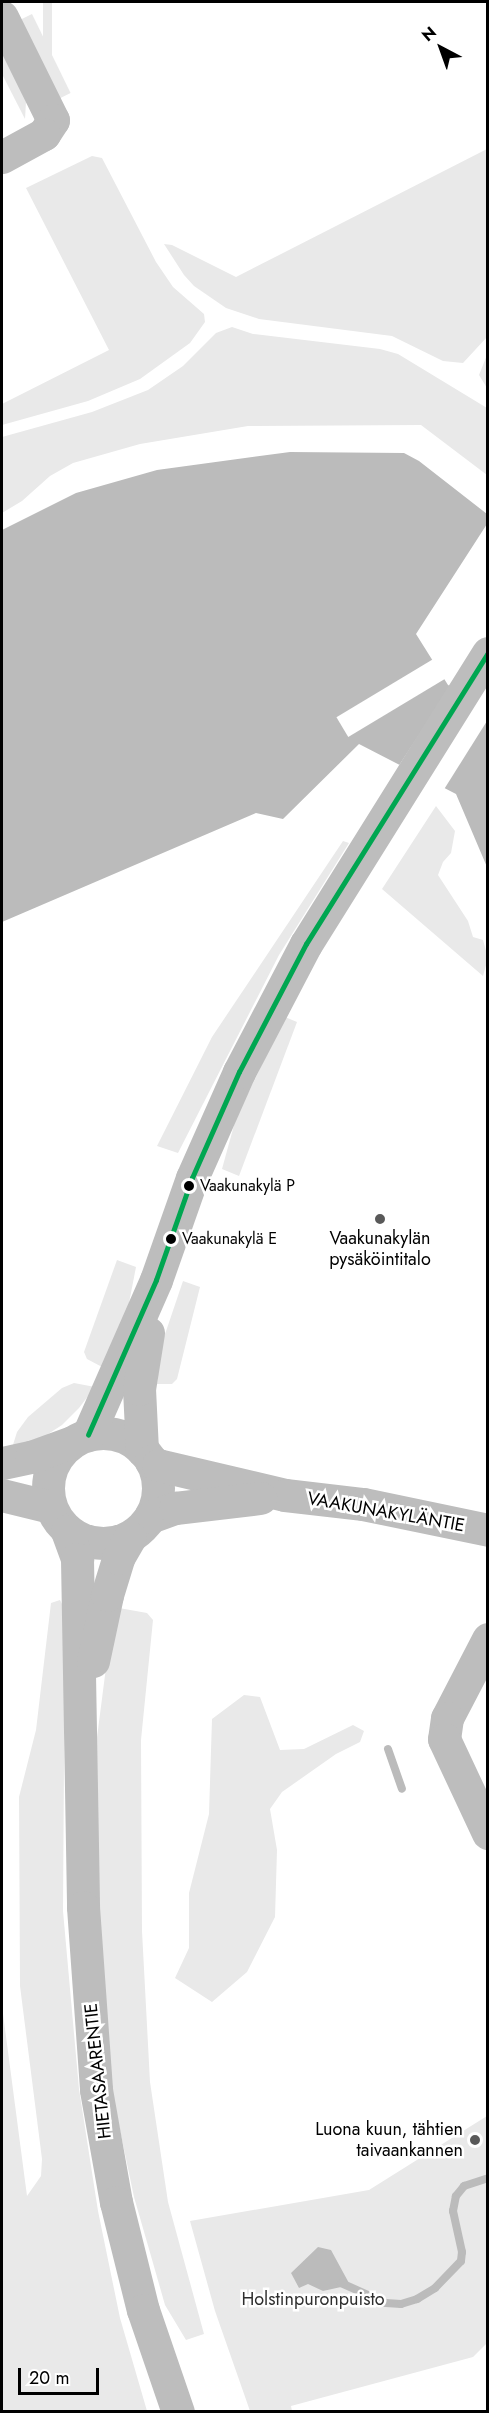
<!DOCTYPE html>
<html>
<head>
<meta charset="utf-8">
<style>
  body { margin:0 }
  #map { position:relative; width:489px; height:2413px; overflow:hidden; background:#fff; font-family:Jost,sans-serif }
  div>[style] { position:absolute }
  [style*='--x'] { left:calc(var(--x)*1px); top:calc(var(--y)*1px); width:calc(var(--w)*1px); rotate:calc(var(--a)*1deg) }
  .green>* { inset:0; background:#e9e9e9; transform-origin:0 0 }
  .water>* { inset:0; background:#bbb }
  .pier>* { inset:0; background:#fff; transform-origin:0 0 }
  .stream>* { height:8px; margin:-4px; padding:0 4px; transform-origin:4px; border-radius:4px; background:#bbb }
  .minor>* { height:33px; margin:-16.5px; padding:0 16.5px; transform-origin:16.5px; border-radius:16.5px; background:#bdbdbd }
  .minor>.ring { margin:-16.5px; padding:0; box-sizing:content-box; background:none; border:33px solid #bdbdbd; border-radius:50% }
  .bus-1>* { height:4.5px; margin:-2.25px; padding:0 2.25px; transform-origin:2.25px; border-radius:2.25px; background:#00a651 }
  .dots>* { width:16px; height:16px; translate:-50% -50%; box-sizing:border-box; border:3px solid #fff; border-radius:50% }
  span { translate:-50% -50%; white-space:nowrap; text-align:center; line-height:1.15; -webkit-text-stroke:5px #fff; paint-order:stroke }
  .bus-label { font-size:16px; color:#000 }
  .left { translate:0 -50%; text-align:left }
  .poi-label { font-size:18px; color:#000 }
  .right { translate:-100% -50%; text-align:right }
  .street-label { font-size:18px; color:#000 }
  .park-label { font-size:18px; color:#2e2e2e }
  .frame { position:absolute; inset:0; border:3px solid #000; pointer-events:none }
  .north { position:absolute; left:411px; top:18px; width:60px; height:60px; -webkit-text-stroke:4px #fff; paint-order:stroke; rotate:319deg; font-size:16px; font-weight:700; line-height:24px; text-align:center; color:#000 }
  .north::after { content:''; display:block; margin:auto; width:21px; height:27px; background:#000; clip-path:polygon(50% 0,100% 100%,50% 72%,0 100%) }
  .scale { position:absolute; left:18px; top:2368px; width:81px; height:27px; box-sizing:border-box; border:3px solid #000; border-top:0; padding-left:8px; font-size:18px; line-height:21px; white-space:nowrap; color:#000; -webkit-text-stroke:4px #fff; paint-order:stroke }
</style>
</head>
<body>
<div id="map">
  <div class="green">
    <i style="left:43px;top:2px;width:9px;height:90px"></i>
    <i style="left:32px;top:14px;width:88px;height:13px;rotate:64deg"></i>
    <i style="clip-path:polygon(2px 48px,26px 102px,25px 119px,2px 74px)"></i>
    <i style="clip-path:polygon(487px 149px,487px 337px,463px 363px,443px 361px,392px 336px,259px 319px,226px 308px,194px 286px,184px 275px,164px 244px,172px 245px,236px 277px)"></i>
    <i style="clip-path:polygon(92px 156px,102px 158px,156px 262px,173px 287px,204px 314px,205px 322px,190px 343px,140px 379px,88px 401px,2px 425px,2px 404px,109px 350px,26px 188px)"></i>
    <i style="clip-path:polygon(232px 327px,253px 334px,380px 349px,398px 354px,487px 408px,487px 475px,421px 425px,248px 426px,140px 444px,73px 463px,50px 476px,22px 501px,2px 513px,2px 437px,92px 412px,148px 390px,183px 366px,216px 333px)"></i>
    <i style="clip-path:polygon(487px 355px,487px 388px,479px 375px)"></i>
    <i style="clip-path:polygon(436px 806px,455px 831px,451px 853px,443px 862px,438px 875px,468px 921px,473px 937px,483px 940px,488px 958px,483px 976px,382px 889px)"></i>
    <i style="clip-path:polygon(343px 841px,349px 843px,279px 955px,178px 1153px,157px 1146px,212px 1037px)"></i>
    <i style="clip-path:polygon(285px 1017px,297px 1022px,239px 1176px,222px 1169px,236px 1118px)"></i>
    <i style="clip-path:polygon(117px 1260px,136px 1267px,128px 1308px,104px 1368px,87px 1359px,84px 1352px)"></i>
    <i style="clip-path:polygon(183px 1281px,200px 1287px,177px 1379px,172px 1384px,157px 1384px,161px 1346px)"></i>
    <i style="clip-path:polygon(74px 1383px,95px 1387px,79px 1408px,62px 1425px,45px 1436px,12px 1448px,17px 1432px,28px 1417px,62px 1388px)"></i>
    <i style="clip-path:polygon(60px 1600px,65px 1610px,63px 1911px,79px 2089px,98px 2211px,120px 2318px,147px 2411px,2px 2411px,2px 2006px,27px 2196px,41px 2176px,42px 2159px,20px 1986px,19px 1797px,36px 1730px,51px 1603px)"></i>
    <i style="clip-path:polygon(119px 1608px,147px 1613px,153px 1620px,141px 1740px,142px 1931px,150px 2082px,168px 2202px,204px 2334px,186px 2340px,165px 2305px,151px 2256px,134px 2197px,112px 2092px,94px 1907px,96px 1745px,108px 1652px)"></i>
    <i style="clip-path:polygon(244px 1695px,260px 1697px,280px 1750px,304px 1749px,353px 1725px,364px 1731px,360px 1742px,336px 1754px,282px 1792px,270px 1809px,277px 1850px,275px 1917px,247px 1972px,212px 2002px,175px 1978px,189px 1948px,189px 1893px,209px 1814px,212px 1719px)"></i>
    <i style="clip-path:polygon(487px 2116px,487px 2343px,473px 2357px,291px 2406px,292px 2411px,250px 2411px,215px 2311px,190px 2221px,369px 2190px)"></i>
  </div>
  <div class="water">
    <i style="clip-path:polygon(290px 452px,404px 453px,419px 461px,487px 514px,487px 524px,416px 634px,448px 685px,487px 705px,487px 867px,456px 794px,359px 744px,283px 819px,256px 813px,2px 922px,2px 530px,76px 493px,157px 470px)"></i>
    <i style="clip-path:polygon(318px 2247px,331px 2250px,350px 2285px,323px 2291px,308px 2284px,299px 2288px,291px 2273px)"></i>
  </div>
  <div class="pier">
    <i style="left:435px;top:658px;width:23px;height:115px;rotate:59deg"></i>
    <i style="clip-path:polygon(452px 684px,488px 702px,487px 721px,443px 791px,398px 767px)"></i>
  </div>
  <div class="stream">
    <i style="--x:388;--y:1749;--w:42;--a:70.7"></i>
    <i style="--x:341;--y:2283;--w:49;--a:24"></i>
    <i style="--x:386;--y:2303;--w:15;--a:4"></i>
    <i style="--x:401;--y:2304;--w:17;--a:-17"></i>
    <i style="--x:417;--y:2299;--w:21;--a:-31"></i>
    <i style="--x:435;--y:2288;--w:37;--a:-46"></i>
    <i style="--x:461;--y:2261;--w:9;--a:-84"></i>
    <i style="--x:462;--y:2252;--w:42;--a:-102.4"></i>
    <i style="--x:453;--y:2211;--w:15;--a:-79"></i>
    <i style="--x:456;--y:2196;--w:13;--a:-51"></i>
    <i style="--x:464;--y:2186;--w:25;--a:-18"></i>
  </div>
  <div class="minor">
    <i style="--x:2;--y:17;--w:115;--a:63.7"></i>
    <i style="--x:53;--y:120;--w:17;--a:123"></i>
    <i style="--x:44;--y:134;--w:48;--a:151.3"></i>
    <i class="ring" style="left:48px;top:1433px;width:77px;height:77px"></i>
    <i style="--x:88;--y:1435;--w:169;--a:-66.3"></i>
    <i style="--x:156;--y:1280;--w:108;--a:-70.6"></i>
    <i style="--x:192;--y:1178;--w:116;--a:-66.1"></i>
    <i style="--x:239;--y:1072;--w:144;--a:-62.4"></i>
    <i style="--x:306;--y:944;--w:343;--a:-58"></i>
    <i style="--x:142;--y:1450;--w:61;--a:-92.8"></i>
    <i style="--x:139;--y:1389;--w:57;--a:-80.9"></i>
    <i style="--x:151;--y:1461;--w:8;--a:30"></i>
    <i style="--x:158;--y:1465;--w:130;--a:13.3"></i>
    <i style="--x:285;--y:1495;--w:79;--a:6.6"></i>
    <i style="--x:363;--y:1504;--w:128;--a:11.7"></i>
    <i style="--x:2;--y:1463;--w:30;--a:-12"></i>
    <i style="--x:31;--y:1457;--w:44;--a:-20.1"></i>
    <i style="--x:2;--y:1495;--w:50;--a:13.8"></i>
    <i style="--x:150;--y:1517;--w:27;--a:-20"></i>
    <i style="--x:175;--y:1508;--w:86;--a:-6.7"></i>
    <i style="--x:67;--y:1531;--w:30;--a:70"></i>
    <i style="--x:77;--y:1559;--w:348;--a:89"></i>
    <i style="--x:83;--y:1907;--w:183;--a:85.9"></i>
    <i style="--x:96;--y:2090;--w:114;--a:79.9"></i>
    <i style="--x:116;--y:2202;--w:111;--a:76"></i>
    <i style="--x:143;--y:2310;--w:108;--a:71.1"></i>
    <i style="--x:488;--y:1639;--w:89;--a:117.4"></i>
    <i style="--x:447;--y:1718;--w:21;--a:98"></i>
    <i style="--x:444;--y:1739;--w:104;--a:64.9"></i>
    <i style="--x:93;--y:1661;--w:67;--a:-78"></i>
    <i style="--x:107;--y:1595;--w:39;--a:-73"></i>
    <i style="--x:118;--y:1558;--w:24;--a:-60"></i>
  </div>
  <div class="bus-1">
    <i style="--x:88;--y:1435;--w:169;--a:-66.3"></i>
    <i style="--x:156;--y:1280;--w:108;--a:-70.6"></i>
    <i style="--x:192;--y:1178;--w:116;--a:-66.1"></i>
    <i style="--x:239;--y:1072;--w:144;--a:-62.4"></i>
    <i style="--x:306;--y:944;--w:343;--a:-58"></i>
  </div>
  <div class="dots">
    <i style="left:189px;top:1186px;background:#000"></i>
    <i style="left:380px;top:1219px;background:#595959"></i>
    <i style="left:171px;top:1239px;background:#000"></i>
    <i style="left:475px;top:2140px;background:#595959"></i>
  </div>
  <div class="bus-label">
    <span class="left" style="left:200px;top:1186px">Vaakunakylä P</span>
    <span class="left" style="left:182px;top:1239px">Vaakunakylä E</span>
  </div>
  <div class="poi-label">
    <span style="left:380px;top:1249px">Vaakunakylän<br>pysäköintitalo</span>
    <span class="right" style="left:463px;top:2140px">Luona kuun, tähtien<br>taivaankannen</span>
  </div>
  <div class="street-label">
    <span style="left:386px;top:1512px;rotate:10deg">VAAKUNAKYLÄNTIE</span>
    <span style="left:98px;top:2071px;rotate:-96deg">HIETASAARENTIE</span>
  </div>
  <div class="park-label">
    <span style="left:313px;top:2299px">Holstinpuronpuisto</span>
  </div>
  <div class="frame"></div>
  <div class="north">N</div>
  <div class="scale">20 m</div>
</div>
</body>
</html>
